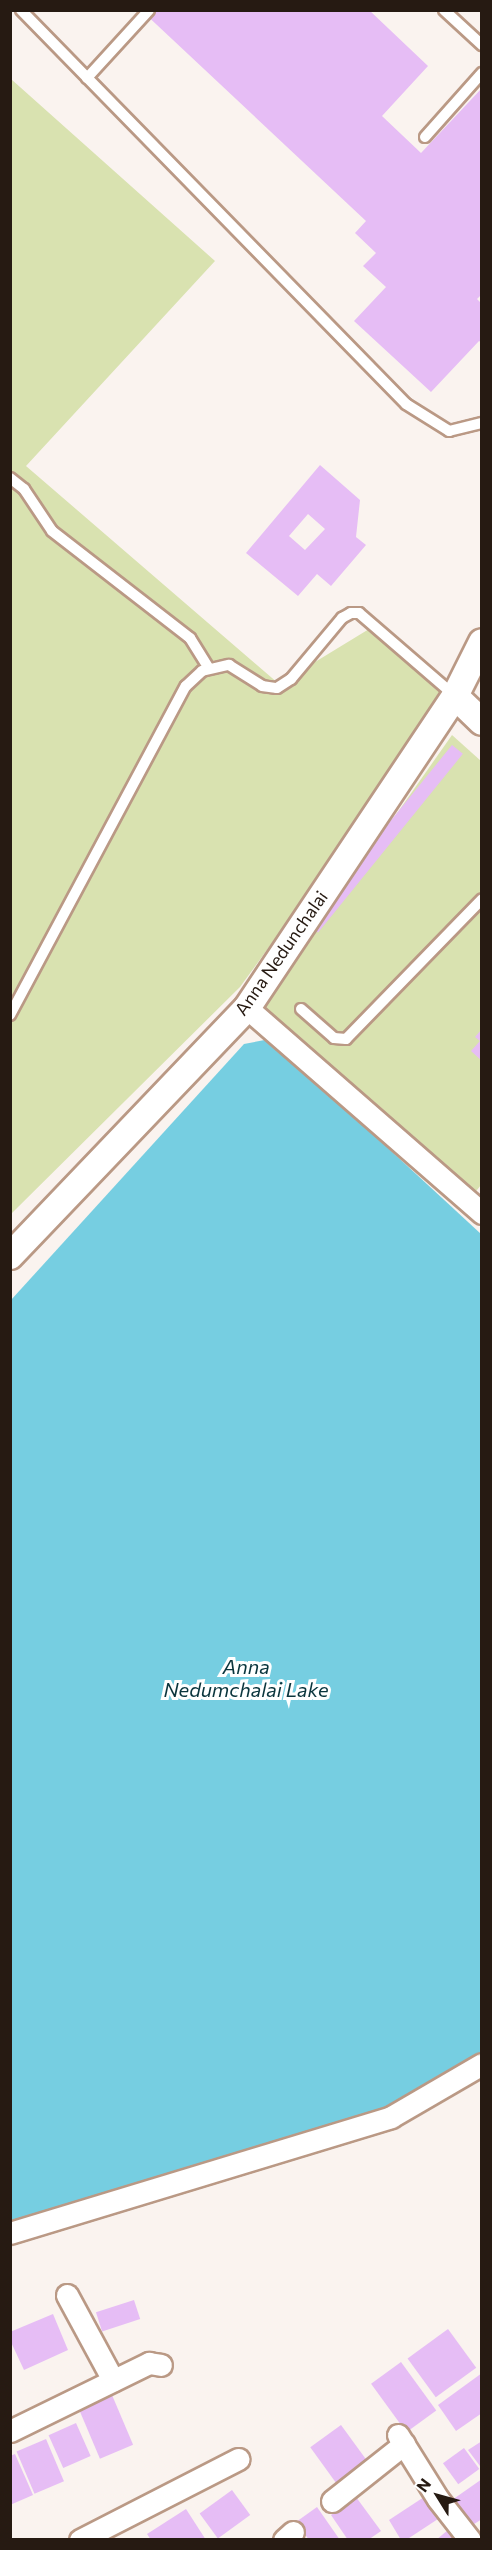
<!DOCTYPE html>
<html>
<head>
<meta charset="utf-8">
<style>
  body { margin:0 }
  #map { position:relative; width:492px; height:2550px; overflow:hidden; background:#faf3ef; font-family:Commissioner,sans-serif }
  div>[style] { position:absolute }
  [style*='--x'] { left:calc(var(--x)*1px); top:calc(var(--y)*1px); width:calc(var(--w)*1px); rotate:calc(var(--a)*1deg) }
  .green>* { inset:0; background:#d9e2b0 }
  .water>* { inset:0; background:#76cee1 }
  .building>* { inset:0; background:#e6bdf5; transform-origin:0 0 }
  .roads { filter:drop-shadow(2px 0 #ba9985) drop-shadow(-2px 0 #ba9985) drop-shadow(0 2px #ba9985) drop-shadow(0 -2px #ba9985) }
  .service>* { height:10px; margin:-5px; padding:0 5px; transform-origin:5px; border-radius:5px; background:#fff }
  .minor>* { height:21px; margin:-10.5px; padding:0 10.5px; transform-origin:10.5px; border-radius:10.5px; background:#fff }
  .tertiary>* { height:26px; margin:-13px; padding:0 13px; transform-origin:13px; border-radius:13px; background:#fff }
  span { translate:-50% -50%; white-space:nowrap; text-align:center; line-height:1.15; -webkit-text-stroke:6px #fff; paint-order:stroke }
  .street-label { font-size:18px; color:#261a12 }
  .water-label { font-size:20px; color:#0a353d; font-style:italic }
  .frame { position:absolute; inset:0; border:12px solid #261a12; pointer-events:none }
  .north { position:absolute; left:408px; top:2466px; width:60px; height:60px; -webkit-text-stroke:4px #fff; paint-order:stroke; rotate:307deg; font-size:16px; font-weight:700; line-height:24px; text-align:center; color:#261a12 }
  .north::after { content:''; display:block; margin:auto; width:21px; height:27px; background:#261a12; clip-path:polygon(50% 0,100% 100%,50% 72%,0 100%) }
</style>
</head>
<body>
<div id="map">
  <div class="green">
    <i style="clip-path:polygon(11px 79px,215px 261px,26px 466px,279px 684px,374px 626px,450px 697px,240px 987px,11px 1214px)"></i>
    <i style="clip-path:polygon(452px 735px,481px 761px,481px 1185px,473px 1195px,261px 1007px)"></i>
  </div>
  <div class="water">
    <i style="clip-path:polygon(270px 1039px,481px 1234px,481px 2055px,396px 2106px,11px 2225px,11px 1300px,244px 1044px)"></i>
  </div>
  <div class="building">
    <i style="clip-path:polygon(141px 10px,369px 10px,428px 66px,382px 116px,421px 153px,482px 88px,482px 294px,477px 299px,482px 304px,482px 343px,479px 341px,431px 392px,354px 321px,386px 287px,363px 266px,376px 253px,355px 233px,366px 221px)"></i>
    <i style="clip-path:polygon(evenodd,320px 465px,360px 500px,356px 537px,366px 545px,331px 586px,317px 574px,298px 596px,246px 553px,320px 465px,308px 514px,325px 529px,305px 550px,289px 536px,308px 514px)"></i>
    <i style="left:452px;top:745px;width:14px;height:230px;rotate:39deg"></i>
    <i style="clip-path:polygon(482px 1029px,482px 1061px,471px 1051px,480px 1041px,475px 1037px)"></i>
    <i style="left:134px;top:2300px;width:20px;height:40px;rotate:72deg"></i>
    <i style="clip-path:polygon(53px 2314px,68px 2350px,24px 2370px,10px 2340px,10px 2332px)"></i>
    <i style="left:448px;top:2329px;width:48px;height:50px;rotate:54deg"></i>
    <i style="left:401px;top:2362px;width:60px;height:37px;rotate:54deg"></i>
    <i style="clip-path:polygon(482px 2373px,482px 2413px,456px 2431px,438px 2405px)"></i>
    <i style="left:112px;top:2395px;width:54px;height:36px;rotate:67deg"></i>
    <i style="left:76px;top:2423px;width:36px;height:30px;rotate:66deg"></i>
    <i style="left:341px;top:2425px;width:44px;height:38px;rotate:54deg"></i>
    <i style="left:46px;top:2439px;width:46px;height:32px;rotate:67deg"></i>
    <i style="clip-path:polygon(482px 2441px,482px 2465px,480px 2466px,468px 2450px)"></i>
    <i style="left:464px;top:2448px;width:26px;height:26px;rotate:54deg"></i>
    <i style="clip-path:polygon(15px 2454px,33px 2495px,10px 2505px,10px 2456px)"></i>
    <i style="clip-path:polygon(482px 2479px,482px 2519px,471px 2526px,452px 2500px)"></i>
    <i style="left:232px;top:2490px;width:31px;height:40px;rotate:54deg"></i>
    <i style="clip-path:polygon(356px 2497px,381px 2531px,368px 2540px,348px 2540px,331px 2515px)"></i>
    <i style="clip-path:polygon(424px 2497px,438px 2519px,406px 2540px,401px 2540px,389px 2520px)"></i>
    <i style="clip-path:polygon(317px 2507px,340px 2540px,309px 2540px,296px 2522px)"></i>
    <i style="clip-path:polygon(186px 2509px,206px 2540px,151px 2540px,147px 2534px)"></i>
    <i style="clip-path:polygon(448px 2530px,456px 2540px,436px 2540px)"></i>
  </div>
  <div class="roads">
    <div class="service">
      <i style="--x:21;--y:10;--w:551;--a:45.66"></i>
      <i style="--x:406;--y:404;--w:51;--a:32.1"></i>
      <i style="--x:449;--y:431;--w:34;--a:-14"></i>
      <i style="--x:444;--y:10;--w:52;--a:42.6"></i>
      <i style="--x:87;--y:78;--w:92;--a:-47.6"></i>
      <i style="--x:425;--y:137;--w:86;--a:-48.3"></i>
      <i style="--x:10;--y:478;--w:18;--a:38"></i>
      <i style="--x:24;--y:489;--w:50;--a:56.3"></i>
      <i style="--x:52;--y:531;--w:175;--a:37.8"></i>
      <i style="--x:190;--y:638;--w:36;--a:58"></i>
      <i style="--x:301;--y:1009;--w:44;--a:41.3"></i>
      <i style="--x:334;--y:1038;--w:12;--a:5"></i>
      <i style="--x:346;--y:1039;--w:195;--a:-45.8"></i>
      <i style="--x:10;--y:1015;--w:373;--a:-61.9"></i>
      <i style="--x:186;--y:686;--w:22;--a:-43"></i>
      <i style="--x:202;--y:671;--w:28;--a:-13"></i>
      <i style="--x:229;--y:665;--w:39;--a:32"></i>
      <i style="--x:262;--y:686;--w:15;--a:8"></i>
      <i style="--x:277;--y:688;--w:17;--a:-33"></i>
      <i style="--x:291;--y:679;--w:80;--a:-50.1"></i>
      <i style="--x:342;--y:618;--w:10;--a:-29"></i>
      <i style="--x:351;--y:613;--w:8;--a:0"></i>
      <i style="--x:359;--y:613;--w:127;--a:40.8"></i>
    </div>
    <div class="minor">
      <i style="--x:247;--y:1008;--w:312;--a:41.1"></i>
      <i style="--x:10;--y:2233;--w:398;--a:-16.9"></i>
      <i style="--x:391;--y:2117;--w:105;--a:-30.2"></i>
      <i style="--x:67;--y:2295;--w:97;--a:61.6"></i>
      <i style="--x:10;--y:2431;--w:155;--a:-26.1"></i>
      <i style="--x:149;--y:2363;--w:12;--a:9"></i>
      <i style="--x:398;--y:2435;--w:75;--a:58"></i>
      <i style="--x:438;--y:2499;--w:52;--a:52"></i>
      <i style="--x:332;--y:2501;--w:92;--a:-38.4"></i>
      <i style="--x:80;--y:2540;--w:178;--a:-27.1"></i>
      <i style="--x:284;--y:2540;--w:12;--a:-42"></i>
    </div>
    <div class="tertiary">
      <i style="--x:455;--y:696;--w:37;--a:44"></i>
      <i style="--x:10;--y:1256;--w:343;--a:-46.3"></i>
      <i style="--x:247;--y:1008;--w:375;--a:-56.3"></i>
      <i style="--x:455;--y:696;--w:60;--a:-63.4"></i>
    </div>
  </div>
  <div class="street-label">
    <span style="left:281px;top:953px;rotate:-55deg">Anna Nedunchalai</span>
  </div>
  <div class="water-label">
    <span style="left:246px;top:1678px">Anna<br>Nedumchalai Lake</span>
  </div>
  <div class="frame"></div>
  <div class="north">N</div>
</div>
</body>
</html>
